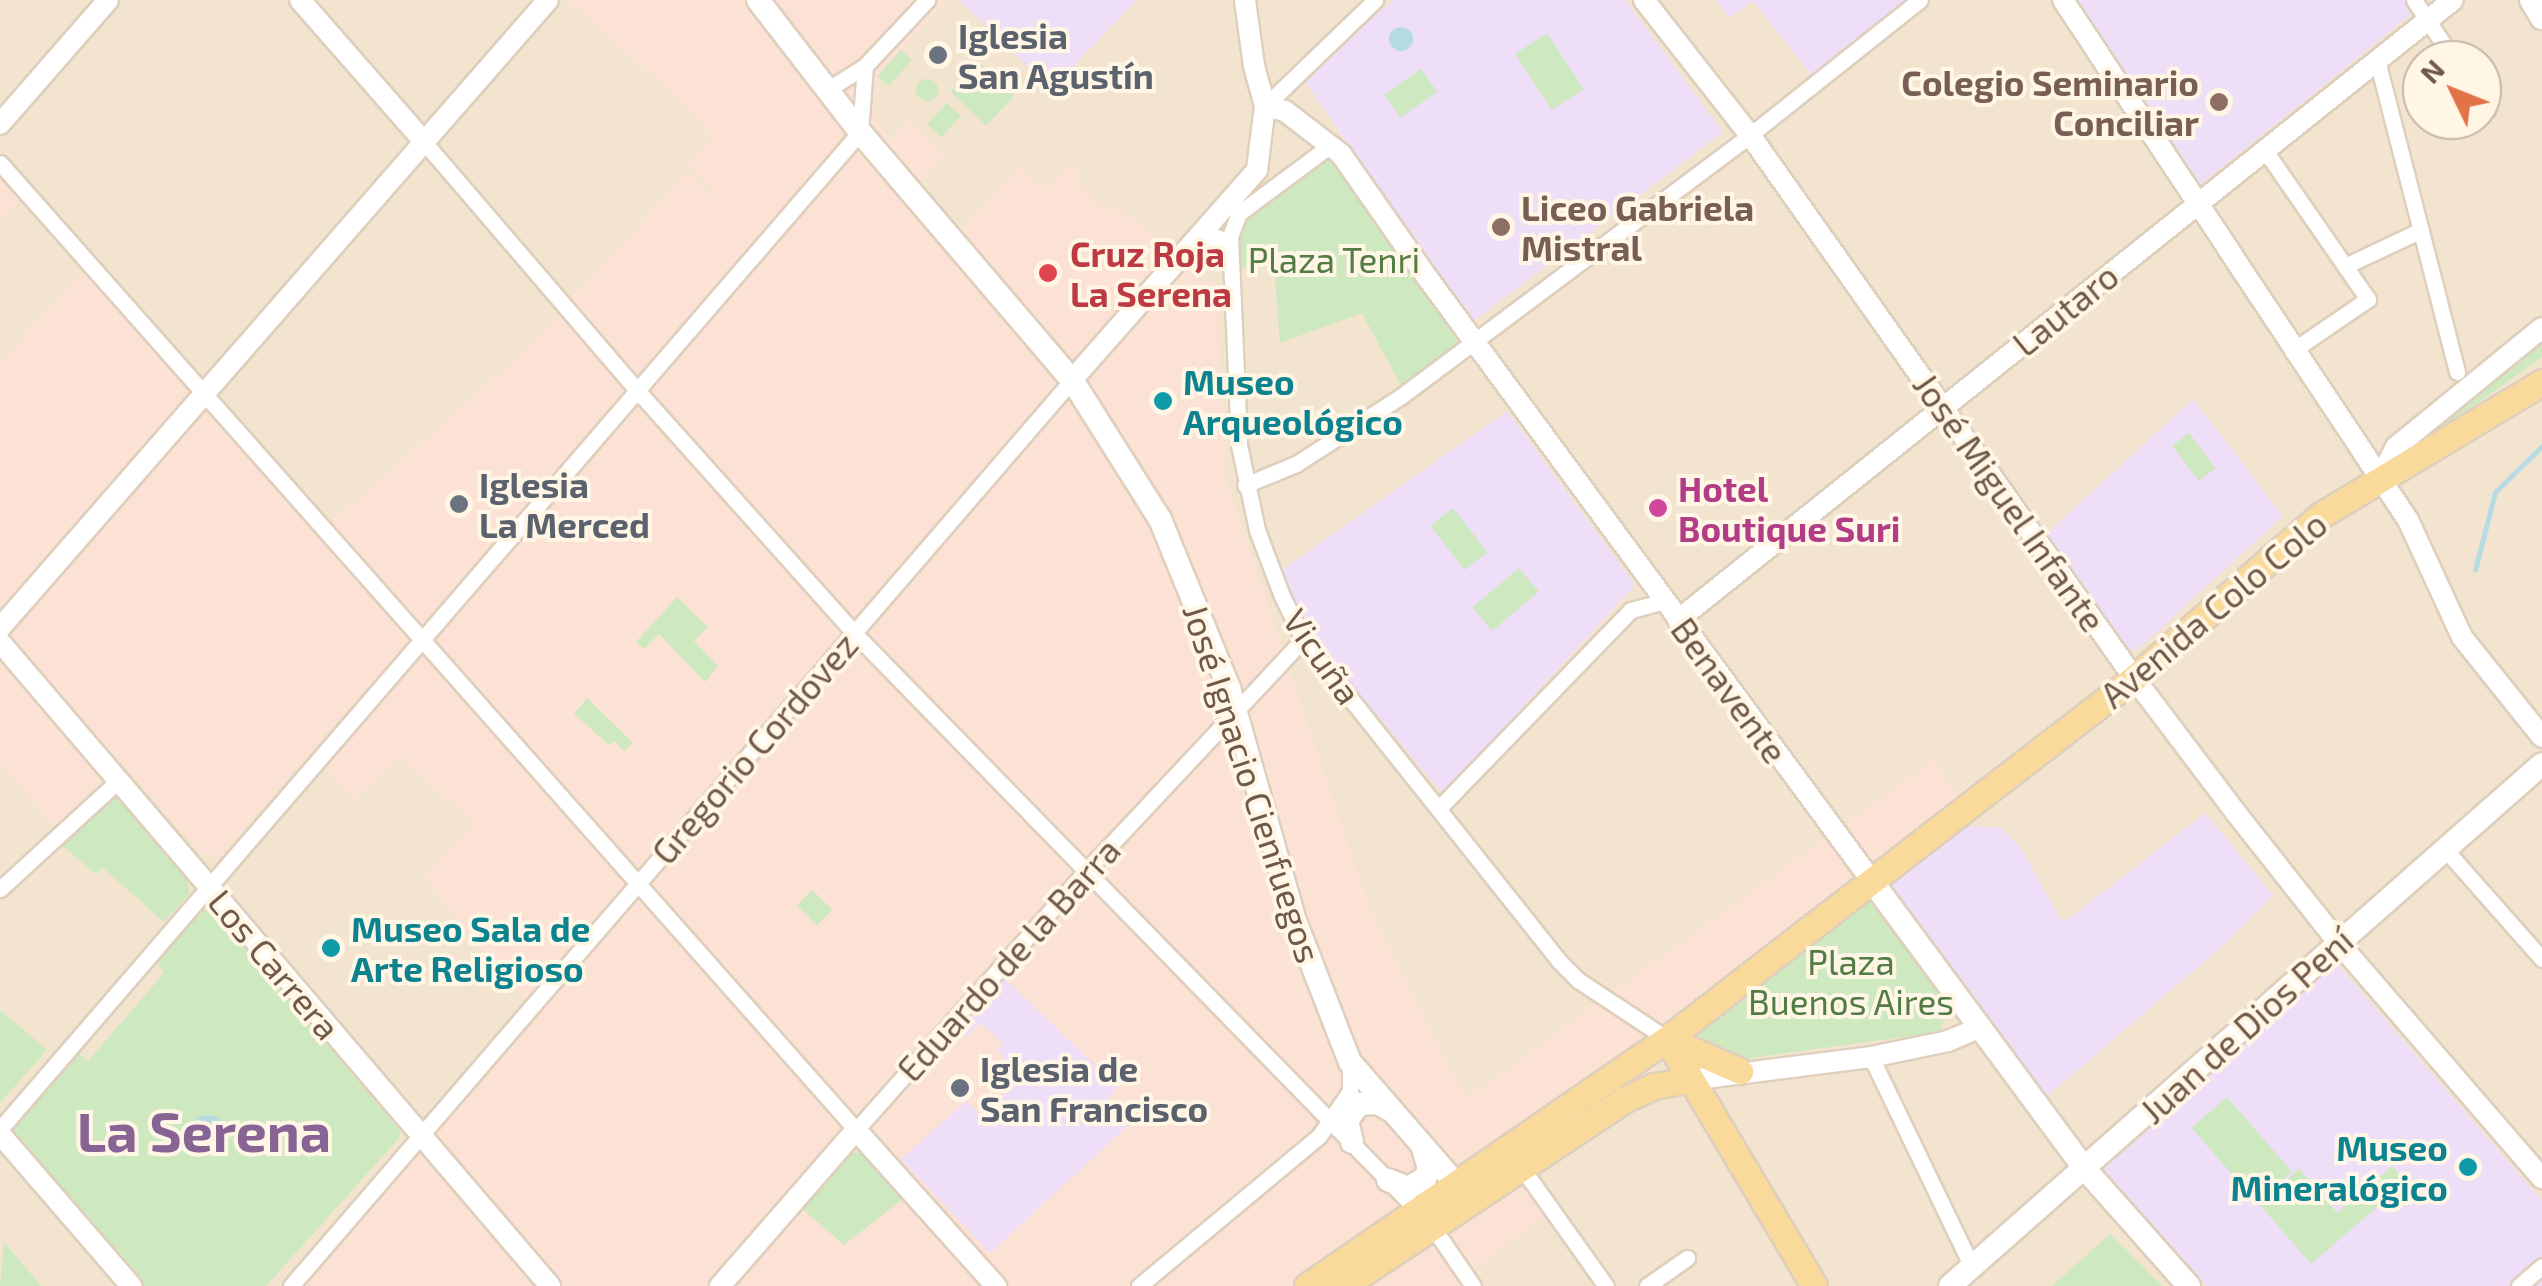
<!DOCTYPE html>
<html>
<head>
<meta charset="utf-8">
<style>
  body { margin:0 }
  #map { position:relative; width:2542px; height:1286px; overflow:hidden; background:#fbf2e0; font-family:"Exo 2",sans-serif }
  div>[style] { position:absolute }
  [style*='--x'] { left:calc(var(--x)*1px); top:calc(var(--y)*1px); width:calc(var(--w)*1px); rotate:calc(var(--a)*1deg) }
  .residential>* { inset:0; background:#f2e4cf }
  .commercial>* { inset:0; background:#fbe2d4 }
  .education>* { inset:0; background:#efdef7 }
  .green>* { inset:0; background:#cee8c0; transform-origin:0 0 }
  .round { border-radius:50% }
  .water>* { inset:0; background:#b6dbe4 }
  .stream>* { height:5px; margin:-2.5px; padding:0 2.5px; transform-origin:2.5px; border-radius:2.5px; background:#b6dbe4 }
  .roads { filter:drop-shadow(2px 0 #dfcfbd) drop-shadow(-2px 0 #dfcfbd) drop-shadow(0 2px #dfcfbd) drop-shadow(0 -2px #dfcfbd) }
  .minor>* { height:15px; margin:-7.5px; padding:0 7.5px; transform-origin:7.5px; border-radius:7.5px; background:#fff }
  .tertiary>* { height:20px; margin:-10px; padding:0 10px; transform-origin:10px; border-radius:10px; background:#fff }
  .secondary>* { height:22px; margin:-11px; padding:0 11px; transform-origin:11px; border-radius:11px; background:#fff }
  .primary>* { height:25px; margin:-12.5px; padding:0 12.5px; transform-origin:12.5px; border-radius:12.5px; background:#f9da9a }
  .dots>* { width:28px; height:28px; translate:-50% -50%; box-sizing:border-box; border:5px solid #fff6e6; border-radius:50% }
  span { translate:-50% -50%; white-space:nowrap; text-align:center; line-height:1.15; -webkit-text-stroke:8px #fff6e6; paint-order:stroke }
  .worship-label { font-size:35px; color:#5b616d; font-weight:700 }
  .left { translate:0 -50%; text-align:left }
  .education-label { font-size:35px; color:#785e54; font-weight:700 }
  .right { translate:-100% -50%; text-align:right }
  .health-label { font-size:35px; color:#be3a42; font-weight:700 }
  .park-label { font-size:35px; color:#527c44 }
  .street-label { font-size:35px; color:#715949 }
  .culture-label { font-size:35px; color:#0d838f; font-weight:700 }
  .hotel-label { font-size:35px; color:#b23c85; font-weight:700 }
  .town-label { font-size:55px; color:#876494; font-weight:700 }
  .north { position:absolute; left:2402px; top:40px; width:100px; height:100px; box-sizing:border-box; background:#fff6e6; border:2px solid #c6b7a7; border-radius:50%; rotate:313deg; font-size:28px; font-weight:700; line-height:40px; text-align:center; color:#715949 }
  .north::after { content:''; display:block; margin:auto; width:35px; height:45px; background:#e27248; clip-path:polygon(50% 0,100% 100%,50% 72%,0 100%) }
</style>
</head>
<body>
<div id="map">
  <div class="residential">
    <i style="clip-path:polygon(evenodd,0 0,2542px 0,2542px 1286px,0 1286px,0 0,2422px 60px,2482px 60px,2482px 120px,2422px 120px,2422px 60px)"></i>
  </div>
  <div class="commercial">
    <i style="clip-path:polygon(566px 0,948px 0,877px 76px,873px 116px,890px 139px,910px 119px,945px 159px,923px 178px,921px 186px,961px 229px,1020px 167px,1044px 189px,1073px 162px,1081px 169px,1074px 177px,1101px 206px,1104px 203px,1114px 213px,1119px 207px,1130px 218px,1133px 216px,1198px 279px,1216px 283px,1226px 480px,1372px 914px,1466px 1098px,1933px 760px,1962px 799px,1671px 1025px,1496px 1148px,1544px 1216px,1453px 1286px,302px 1286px,408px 1165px,530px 1008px,423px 877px,473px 823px,400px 757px,353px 801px,324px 767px,372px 709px,364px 691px,219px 857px,204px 856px,123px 766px,105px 776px,55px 827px,0 764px,0 361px,85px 270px,316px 536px,529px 346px,688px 171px,710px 195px,713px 192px,686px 162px,713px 138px,676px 97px)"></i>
    <i style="clip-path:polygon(0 177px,19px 200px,0 223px)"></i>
  </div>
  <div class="education">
    <i style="clip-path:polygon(959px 0,1137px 0,1051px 89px)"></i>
    <i style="clip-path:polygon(1394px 0,1625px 0,1723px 132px,1471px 323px,1303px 79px)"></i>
    <i style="clip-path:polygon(1715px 0,1907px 0,1811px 74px,1753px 1px,1730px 18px)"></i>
    <i style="clip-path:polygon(2073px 0,2405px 0,2413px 13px,2191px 192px)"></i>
    <i style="clip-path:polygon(2193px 399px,2283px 516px,2137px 650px,2117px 647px,2043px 537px)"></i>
    <i style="clip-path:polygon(1507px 411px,1635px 585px,1443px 794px,1302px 625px,1275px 575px)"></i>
    <i style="clip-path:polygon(2205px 813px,2273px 896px,2226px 943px,2044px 1099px,1879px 880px,1957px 825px,2002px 828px,2021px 849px,2063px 923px)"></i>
    <i style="clip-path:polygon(2332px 958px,2542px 1201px,2542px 1286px,2207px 1286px,2103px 1169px)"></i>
    <i style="clip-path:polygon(1002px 976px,1118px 1087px,1108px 1099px,1132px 1122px,990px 1253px,901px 1159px,966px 1101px,981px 1116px,1021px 1076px,997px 1050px,1003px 1043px,981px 1023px,965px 1038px,956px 1030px)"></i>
  </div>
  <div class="green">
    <i style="left:1547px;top:33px;width:67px;height:38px;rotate:57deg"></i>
    <i style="left:901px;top:50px;width:15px;height:35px;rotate:42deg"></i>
    <i style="left:979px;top:62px;width:49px;height:41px;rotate:44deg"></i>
    <i style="left:1421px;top:69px;width:28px;height:45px;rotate:55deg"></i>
    <i class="round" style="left:916px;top:79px;width:22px;height:22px"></i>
    <i style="left:947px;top:103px;width:19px;height:29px;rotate:43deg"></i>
    <i style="clip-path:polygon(1329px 158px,1339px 163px,1466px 340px,1401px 386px,1362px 313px,1280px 343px,1274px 265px,1236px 268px,1238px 223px,1320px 159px)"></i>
    <i style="clip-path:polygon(2542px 343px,2542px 357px,2405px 455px)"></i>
    <i style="left:2189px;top:433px;width:44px;height:21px;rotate:53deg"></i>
    <i style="left:1453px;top:508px;width:56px;height:29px;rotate:52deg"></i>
    <i style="left:1519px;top:568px;width:31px;height:61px;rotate:50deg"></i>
    <i style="clip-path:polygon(677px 597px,708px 627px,694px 641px,718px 666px,705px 682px,659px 634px,644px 649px,636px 642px)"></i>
    <i style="clip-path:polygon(587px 698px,633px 743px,624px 751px,614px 741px,609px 745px,574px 714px)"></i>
    <i style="clip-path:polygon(116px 795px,188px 880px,189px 894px,164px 922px,102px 867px,96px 874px,58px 842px)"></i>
    <i style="left:812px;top:890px;width:28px;height:22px;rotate:44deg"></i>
    <i style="clip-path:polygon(1860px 896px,1875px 904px,1950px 1009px,1939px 1032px,1736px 1060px,1688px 1035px)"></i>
    <i style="clip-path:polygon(203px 909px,216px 914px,400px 1131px,399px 1138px,266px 1286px,142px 1286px,13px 1130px,77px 1052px,88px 1061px,164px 973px,155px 962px)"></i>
    <i style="clip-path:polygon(0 1010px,47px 1050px,0 1103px)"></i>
    <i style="left:2227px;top:1097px;width:99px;height:47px;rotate:49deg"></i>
    <i style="clip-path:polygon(859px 1152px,904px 1198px,844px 1245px,801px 1208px,840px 1156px)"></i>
    <i style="clip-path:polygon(2392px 1166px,2406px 1182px,2311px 1264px,2260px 1205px,2299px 1168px,2337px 1213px)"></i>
    <i style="clip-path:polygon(2110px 1234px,2162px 1286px,2052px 1286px)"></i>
    <i style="clip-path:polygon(4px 1242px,41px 1286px,0 1286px)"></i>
  </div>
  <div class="water">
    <i class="round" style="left:1389px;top:27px;width:24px;height:24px"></i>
    <i class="round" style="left:190px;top:1115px;width:36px;height:36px"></i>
  </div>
  <div class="stream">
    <i style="--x:2475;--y:570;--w:81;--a:-75.6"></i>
    <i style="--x:2495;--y:492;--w:66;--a:-44.4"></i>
  </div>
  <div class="roads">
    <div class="minor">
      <i style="--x:2414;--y:0;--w:72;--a:56.3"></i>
      <i style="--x:2377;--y:60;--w:322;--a:75.6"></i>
      <i style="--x:827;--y:90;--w:45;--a:-32.3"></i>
      <i style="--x:865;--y:66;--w:91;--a:-46.8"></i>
      <i style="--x:2482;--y:102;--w:9;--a:54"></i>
      <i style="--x:1265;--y:106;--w:153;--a:-43.9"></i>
      <i style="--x:425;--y:143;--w:324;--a:49.4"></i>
      <i style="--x:636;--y:389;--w:327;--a:48.2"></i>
      <i style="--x:854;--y:633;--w:808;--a:45.7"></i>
      <i style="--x:1332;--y:144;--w:116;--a:143.4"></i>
      <i style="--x:1239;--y:213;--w:25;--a:111"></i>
      <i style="--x:1230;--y:236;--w:209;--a:87.5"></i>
      <i style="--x:1239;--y:445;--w:87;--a:78"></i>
      <i style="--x:1257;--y:530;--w:71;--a:69.3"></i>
      <i style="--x:1282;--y:596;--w:48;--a:64"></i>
      <i style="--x:1303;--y:639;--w:411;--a:51.5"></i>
      <i style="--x:1559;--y:961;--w:27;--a:45"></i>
      <i style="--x:1578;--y:980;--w:107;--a:33.5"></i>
      <i style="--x:2264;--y:149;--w:183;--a:55.3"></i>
      <i style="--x:2368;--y:299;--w:92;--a:145.6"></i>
      <i style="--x:0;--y:163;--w:1291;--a:48.48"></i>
      <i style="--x:856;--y:1130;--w:349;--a:-48.4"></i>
      <i style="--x:1088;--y:869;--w:315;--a:-46.9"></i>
      <i style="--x:2345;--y:266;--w:84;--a:-25.3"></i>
      <i style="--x:1245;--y:485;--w:55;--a:-22.4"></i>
      <i style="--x:1296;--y:464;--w:124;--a:-32.8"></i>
      <i style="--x:1400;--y:397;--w:437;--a:-36.8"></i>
      <i style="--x:1750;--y:135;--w:217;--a:-38.5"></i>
      <i style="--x:1439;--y:808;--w:276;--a:-45.9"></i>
      <i style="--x:1631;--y:610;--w:35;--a:-15"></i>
      <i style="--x:2444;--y:848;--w:148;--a:48.6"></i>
      <i style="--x:0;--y:889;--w:161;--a:-42.5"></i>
      <i style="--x:1871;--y:1057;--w:233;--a:64.3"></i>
      <i style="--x:0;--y:1129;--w:1317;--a:-49.22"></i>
      <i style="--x:860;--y:132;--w:66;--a:-85.7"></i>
      <i style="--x:1522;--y:1168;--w:145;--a:54.6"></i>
      <i style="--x:1432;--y:1226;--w:73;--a:55.7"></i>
      <i style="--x:291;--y:1286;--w:1196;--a:-49.24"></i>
      <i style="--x:1139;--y:1286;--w:234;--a:-39.8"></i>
      <i style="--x:1319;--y:1136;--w:55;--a:-55.4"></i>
      <i style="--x:1350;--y:1091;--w:27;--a:-90"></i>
      <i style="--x:1647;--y:1286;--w:49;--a:-35"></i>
      <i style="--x:2519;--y:1286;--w:30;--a:-41"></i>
    </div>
    <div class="tertiary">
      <i style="--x:300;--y:0;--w:190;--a:48.8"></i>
      <i style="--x:1644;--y:0;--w:172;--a:51.9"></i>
      <i style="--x:1750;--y:135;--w:665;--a:54.73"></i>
      <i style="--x:2134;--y:678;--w:169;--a:52.9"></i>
      <i style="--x:2236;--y:813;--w:164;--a:51.7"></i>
      <i style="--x:2338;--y:942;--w:312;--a:49.2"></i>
      <i style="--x:2063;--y:0;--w:624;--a:56.44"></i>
      <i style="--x:2408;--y:520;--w:129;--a:65.2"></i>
      <i style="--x:2462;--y:637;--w:128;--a:51.3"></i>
      <i style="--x:1265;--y:106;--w:21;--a:14"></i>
      <i style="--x:1285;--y:111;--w:71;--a:37.5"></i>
      <i style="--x:1341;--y:154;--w:154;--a:55.1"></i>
      <i style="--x:1429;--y:280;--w:745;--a:53.62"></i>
      <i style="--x:0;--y:124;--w:164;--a:-48.9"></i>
      <i style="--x:1197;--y:240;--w:10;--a:-17"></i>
      <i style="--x:1207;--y:237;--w:13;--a:18"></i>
      <i style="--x:1219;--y:241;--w:17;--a:57"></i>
      <i style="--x:1072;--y:380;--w:280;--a:-48.6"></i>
      <i style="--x:1257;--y:170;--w:64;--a:-82.9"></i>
      <i style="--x:1265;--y:106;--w:41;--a:-105.4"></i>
      <i style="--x:1254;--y:66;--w:67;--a:-97.8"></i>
      <i style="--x:2379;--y:480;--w:37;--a:-63"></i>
      <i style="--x:2396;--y:447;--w:188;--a:-39.2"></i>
      <i style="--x:1678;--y:620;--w:992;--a:-38.66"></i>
      <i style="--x:0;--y:628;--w:833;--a:-48.89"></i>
      <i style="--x:0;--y:642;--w:847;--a:49.5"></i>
      <i style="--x:1689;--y:1080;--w:183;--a:-7.2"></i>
      <i style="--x:1871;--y:1057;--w:79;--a:-11.7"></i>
      <i style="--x:1948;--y:1041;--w:33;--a:-23"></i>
      <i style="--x:0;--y:1134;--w:201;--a:49.2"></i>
      <i style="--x:720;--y:1286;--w:207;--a:-48.9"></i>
      <i style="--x:856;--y:1130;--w:210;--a:48.1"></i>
    </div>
    <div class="secondary">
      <i style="--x:758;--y:0;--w:167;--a:52.3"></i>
      <i style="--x:860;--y:132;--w:326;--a:49.5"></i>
      <i style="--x:1072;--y:380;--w:165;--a:57.7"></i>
      <i style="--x:1160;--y:519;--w:183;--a:67.8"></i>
      <i style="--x:1229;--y:688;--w:242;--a:74.2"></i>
      <i style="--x:1295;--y:921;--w:151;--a:68.7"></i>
      <i style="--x:1350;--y:1062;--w:163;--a:49"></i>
      <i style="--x:2531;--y:0;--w:21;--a:59"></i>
      <i style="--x:1871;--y:880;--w:360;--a:53.5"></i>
      <i style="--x:2085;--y:1169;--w:157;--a:48.4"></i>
      <i style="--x:1352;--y:1142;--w:23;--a:-103"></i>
      <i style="--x:1347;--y:1120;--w:20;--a:-53"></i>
      <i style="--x:1359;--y:1104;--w:19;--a:-3"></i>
      <i style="--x:1378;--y:1103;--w:12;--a:31"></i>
      <i style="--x:1388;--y:1180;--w:22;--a:22"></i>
      <i style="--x:1408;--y:1188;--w:20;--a:-30"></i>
      <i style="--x:1425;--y:1178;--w:10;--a:-66"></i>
      <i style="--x:1429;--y:1169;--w:22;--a:-106"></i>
      <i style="--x:1950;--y:1286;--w:789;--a:-41.4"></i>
    </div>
    <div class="primary">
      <i style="--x:1667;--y:1039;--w:287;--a:59.2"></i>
      <i style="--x:1667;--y:1039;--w:80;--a:23.7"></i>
      <i style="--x:1307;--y:1286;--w:437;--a:-34.5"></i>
      <i style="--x:1667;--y:1039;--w:590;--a:-37.7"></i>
      <i style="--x:2134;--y:678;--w:248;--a:-41.1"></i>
      <i style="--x:2321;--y:515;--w:258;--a:-31"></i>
      <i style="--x:1343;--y:1286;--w:338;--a:-33.5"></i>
      <i style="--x:1625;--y:1099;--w:32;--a:-24"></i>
      <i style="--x:1654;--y:1086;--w:36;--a:-10"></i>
    </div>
  </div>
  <div class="dots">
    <i style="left:938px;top:55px;background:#6b7280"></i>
    <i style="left:2219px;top:102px;background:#8d6e63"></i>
    <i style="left:1501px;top:227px;background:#8d6e63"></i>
    <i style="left:1048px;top:273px;background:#e0444e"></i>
    <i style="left:1163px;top:401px;background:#0f9aa8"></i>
    <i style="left:459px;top:504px;background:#6b7280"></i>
    <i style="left:1658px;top:508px;background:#d1479c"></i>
    <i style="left:331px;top:948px;background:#0f9aa8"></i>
    <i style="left:960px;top:1088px;background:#6b7280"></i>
    <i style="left:2468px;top:1167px;background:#0f9aa8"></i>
  </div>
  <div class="worship-label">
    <span class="left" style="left:958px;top:55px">Iglesia<br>San Agustín</span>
    <span class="left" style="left:479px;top:504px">Iglesia<br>La Merced</span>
    <span class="left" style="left:980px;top:1088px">Iglesia de<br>San Francisco</span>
  </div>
  <div class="education-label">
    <span class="right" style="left:2199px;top:102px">Colegio Seminario<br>Conciliar</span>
    <span class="left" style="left:1521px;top:227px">Liceo Gabriela<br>Mistral</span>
  </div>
  <div class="health-label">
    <span class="left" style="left:1070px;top:273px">Cruz Roja<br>La Serena</span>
  </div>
  <div class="park-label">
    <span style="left:1334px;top:259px">Plaza Tenri</span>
    <span style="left:1851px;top:981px">Plaza<br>Buenos Aires</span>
  </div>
  <div class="street-label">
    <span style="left:2065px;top:309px;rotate:-39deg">Lautaro</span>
    <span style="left:2010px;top:502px;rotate:55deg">José Miguel Infante</span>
    <span style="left:2213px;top:609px;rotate:-40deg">Avenida Colo Colo</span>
    <span style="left:1323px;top:656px;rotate:55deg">Vicuña</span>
    <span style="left:1730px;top:690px;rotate:54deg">Benavente</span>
    <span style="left:754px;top:748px;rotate:-49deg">Gregorio Cordovez</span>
    <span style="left:1253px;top:783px;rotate:72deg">José Ignacio Cienfuegos</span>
    <span style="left:1008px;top:959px;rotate:-48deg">Eduardo de la Barra</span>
    <span style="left:275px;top:964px;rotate:50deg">Los Carrera</span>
    <span style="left:2246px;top:1025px;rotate:-42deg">Juan de Dios Pení</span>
  </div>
  <div class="culture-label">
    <span class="left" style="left:1183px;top:401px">Museo<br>Arqueológico</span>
    <span class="left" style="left:351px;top:948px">Museo Sala de<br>Arte Religioso</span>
    <span class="right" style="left:2448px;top:1167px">Museo<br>Mineralógico</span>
  </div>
  <div class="hotel-label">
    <span class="left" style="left:1678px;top:508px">Hotel<br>Boutique Suri</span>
  </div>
  <div class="town-label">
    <span style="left:204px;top:1131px">La Serena</span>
  </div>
  <div class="north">N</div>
</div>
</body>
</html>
